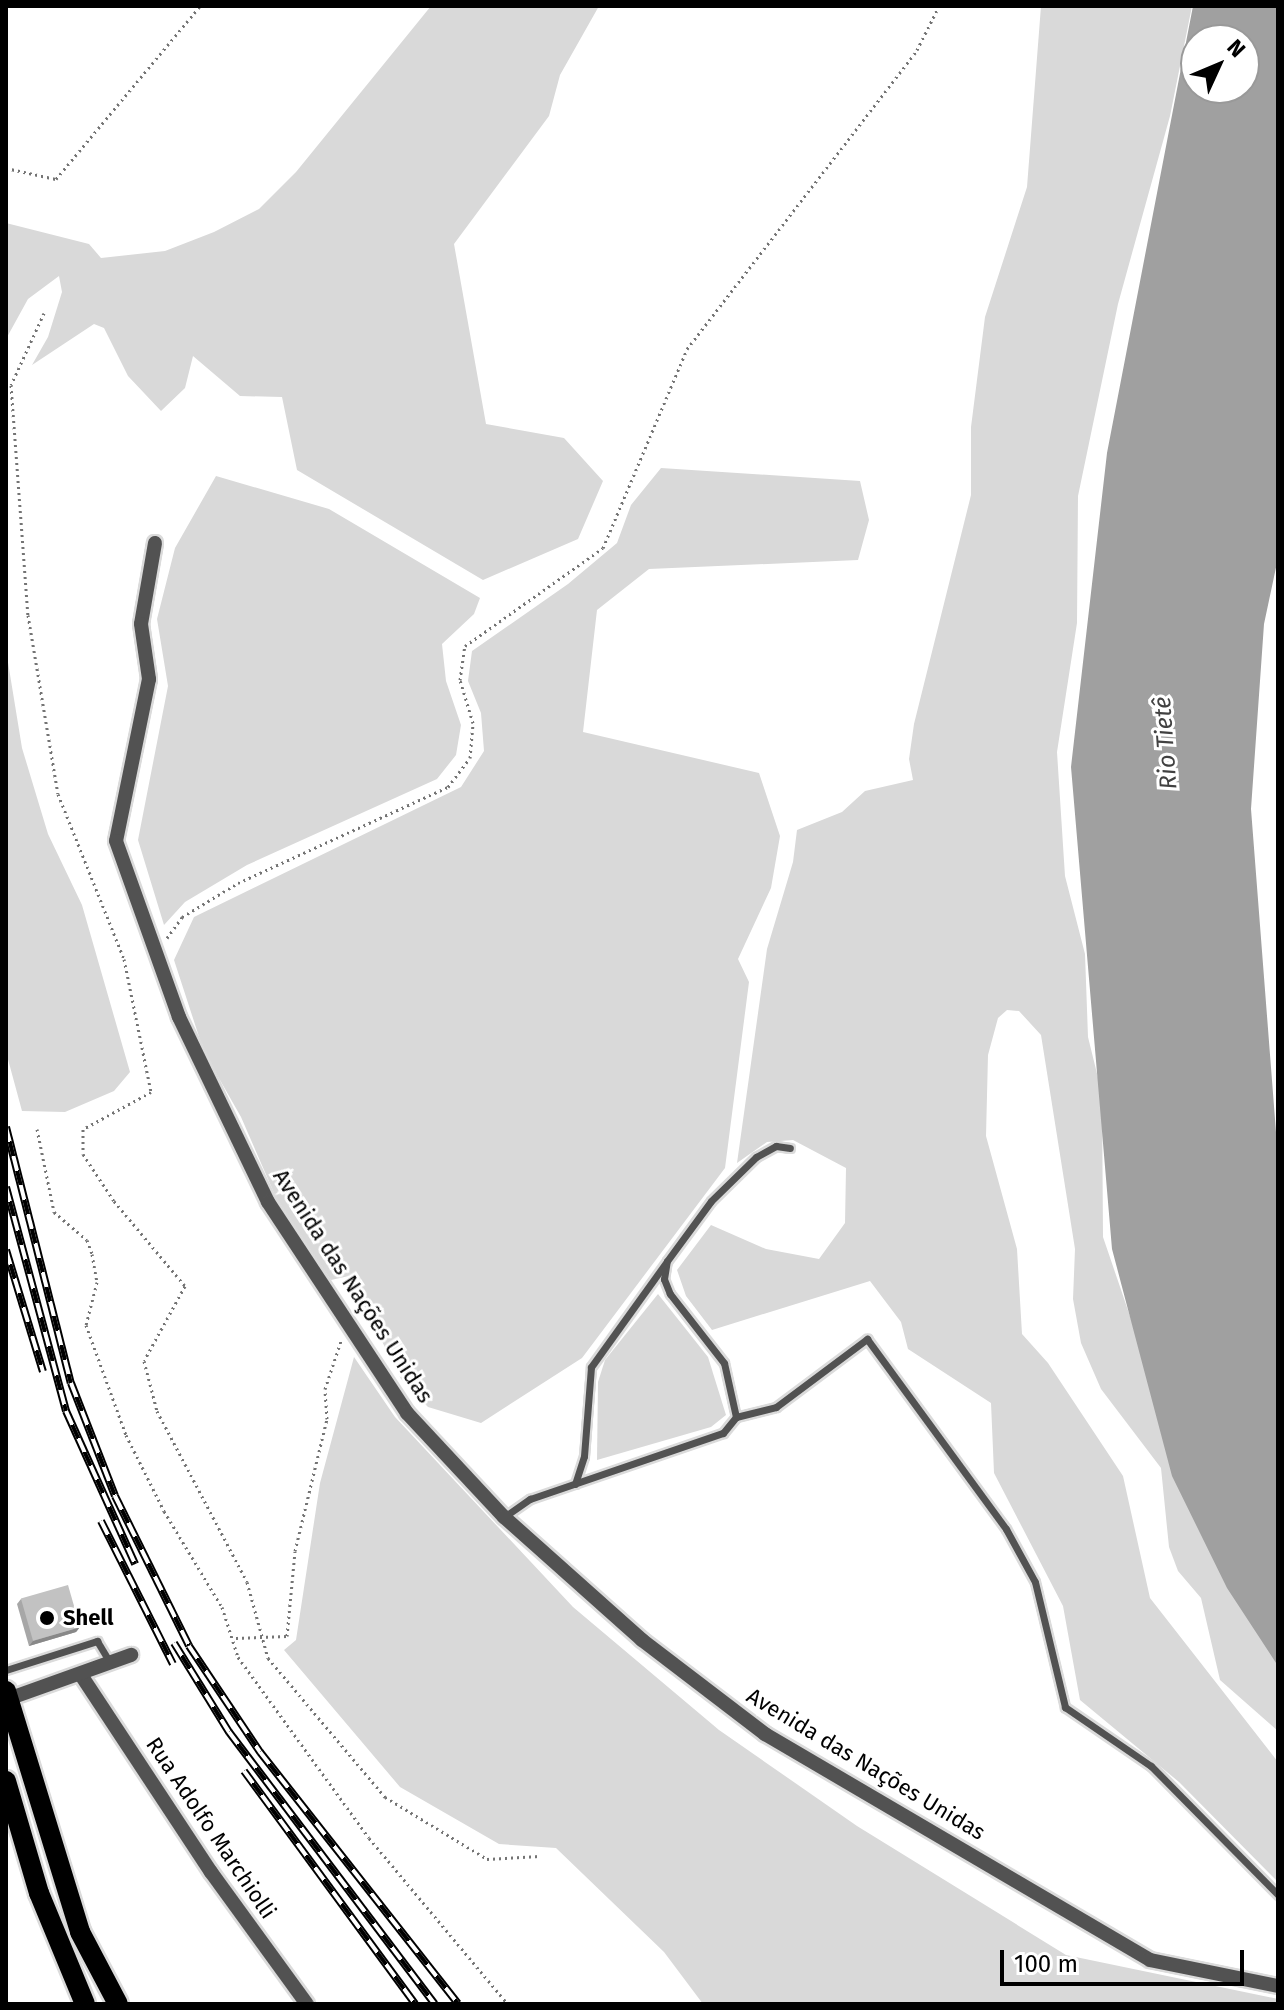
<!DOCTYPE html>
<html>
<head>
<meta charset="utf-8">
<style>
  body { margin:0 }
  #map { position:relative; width:1284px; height:2010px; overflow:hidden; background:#fff; font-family:"Fira Sans",sans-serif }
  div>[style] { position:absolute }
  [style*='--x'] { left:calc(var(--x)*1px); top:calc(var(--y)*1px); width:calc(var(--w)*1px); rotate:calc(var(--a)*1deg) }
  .green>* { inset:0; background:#d9d9d9 }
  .water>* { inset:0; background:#a0a0a0 }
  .path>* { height:3px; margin-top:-1.5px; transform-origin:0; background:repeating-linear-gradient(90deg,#747474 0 2px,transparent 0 6px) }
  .roads { filter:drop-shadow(2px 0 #dbdbdb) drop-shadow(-2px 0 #dbdbdb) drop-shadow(0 2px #dbdbdb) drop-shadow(0 -2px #dbdbdb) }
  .lane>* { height:7px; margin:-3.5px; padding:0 3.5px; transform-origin:3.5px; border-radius:3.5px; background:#525252 }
  .street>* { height:14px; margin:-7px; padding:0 7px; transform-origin:7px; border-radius:7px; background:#525252 }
  .primary>* { height:20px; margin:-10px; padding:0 10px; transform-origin:10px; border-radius:10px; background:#000 }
  .rail>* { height:8px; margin-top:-4px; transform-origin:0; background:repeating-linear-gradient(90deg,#fff 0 15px,#000 0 30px); box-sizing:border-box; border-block:2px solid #000 }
  .wall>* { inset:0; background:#a7a7a7 }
  .shaded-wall>* { inset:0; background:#888 }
  .building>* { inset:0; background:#c2c2c2; transform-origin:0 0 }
  .dots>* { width:22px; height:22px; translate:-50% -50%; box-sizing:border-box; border:4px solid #fff; border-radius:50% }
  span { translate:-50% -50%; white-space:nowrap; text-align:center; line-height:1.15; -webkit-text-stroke:6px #fff; paint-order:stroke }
  .street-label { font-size:22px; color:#000 }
  .poi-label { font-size:22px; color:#000; font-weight:700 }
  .left { translate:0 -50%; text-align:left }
  .water-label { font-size:24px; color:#414141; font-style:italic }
  .frame { position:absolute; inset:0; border:8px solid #000; pointer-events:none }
  .north { position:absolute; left:1180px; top:24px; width:80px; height:80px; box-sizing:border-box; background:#fff; border:2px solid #999; border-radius:50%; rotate:46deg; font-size:22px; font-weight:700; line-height:32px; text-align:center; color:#000 }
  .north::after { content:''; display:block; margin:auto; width:28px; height:36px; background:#000; clip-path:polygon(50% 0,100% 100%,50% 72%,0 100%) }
  .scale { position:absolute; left:1000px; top:1950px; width:244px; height:36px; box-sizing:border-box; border:4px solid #000; border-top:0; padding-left:10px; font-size:24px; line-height:28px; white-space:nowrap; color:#000; -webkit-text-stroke:6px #fff; paint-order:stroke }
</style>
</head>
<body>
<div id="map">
  <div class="green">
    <i style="clip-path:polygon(431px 6px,599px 6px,560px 75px,549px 116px,454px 244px,486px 424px,564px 438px,603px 481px,578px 539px,483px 580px,297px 470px,282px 397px,240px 396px,193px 356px,185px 388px,161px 411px,128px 376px,104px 328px,94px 324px,32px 365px,48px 337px,62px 292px,59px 276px,28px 299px,6px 339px,6px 223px,89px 244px,101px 258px,165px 251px,214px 232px,259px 209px,296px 172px)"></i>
    <i style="clip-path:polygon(1041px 6px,1192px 6px,1170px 116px,1118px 304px,1078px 496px,1077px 623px,1057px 752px,1065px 876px,1085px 954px,1088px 1037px,1102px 1094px,1103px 1237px,1132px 1322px,1278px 1659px,1278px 1731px,1220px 1680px,1201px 1598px,1178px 1571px,1169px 1547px,1161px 1468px,1101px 1389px,1081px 1343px,1073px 1299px,1075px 1249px,1041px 1035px,1019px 1011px,1007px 1010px,998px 1018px,988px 1055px,986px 1136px,1017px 1249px,1022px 1334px,1048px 1363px,1123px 1476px,1150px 1598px,1278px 1762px,1278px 1882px,1179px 1782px,1080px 1700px,1063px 1606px,994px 1473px,991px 1403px,908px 1349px,901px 1322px,870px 1281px,712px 1330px,686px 1296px,677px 1270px,711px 1225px,766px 1249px,819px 1259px,845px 1223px,846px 1168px,793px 1140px,767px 1142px,737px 1163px,767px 949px,793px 862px,797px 830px,842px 812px,865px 791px,913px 780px,909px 759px,914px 724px,971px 495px,971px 427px,985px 317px,1027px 187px)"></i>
    <i style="clip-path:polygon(661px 468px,860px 481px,869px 520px,858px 560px,649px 569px,597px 610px,583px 732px,759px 773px,780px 836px,771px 888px,738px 959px,749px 982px,725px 1168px,582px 1358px,481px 1423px,428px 1407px,401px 1379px,349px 1276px,331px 1280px,281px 1209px,241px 1117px,204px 1052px,174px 960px,194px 917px,461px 787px,484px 751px,481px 713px,468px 681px,472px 651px,568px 584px,617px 543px,631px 505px)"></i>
    <i style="clip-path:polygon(216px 476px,329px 509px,480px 598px,474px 614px,442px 644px,446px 681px,461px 725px,456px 755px,437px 779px,247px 865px,185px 902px,164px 925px,138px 840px,168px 686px,157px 619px,175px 548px)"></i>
    <i style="clip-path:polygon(6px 650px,22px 748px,48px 834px,82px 905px,130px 1072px,114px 1091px,65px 1112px,22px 1111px,6px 1052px)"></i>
    <i style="clip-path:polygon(658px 1294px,708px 1357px,726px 1415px,711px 1427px,597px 1460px,598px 1382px,605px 1360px)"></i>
    <i style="clip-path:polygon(354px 1357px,395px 1417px,573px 1607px,719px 1730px,857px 1826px,1066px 1955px,1278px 1999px,1278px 2004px,703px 2004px,664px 1952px,556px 1848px,499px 1844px,400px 1787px,284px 1650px,296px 1640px,320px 1483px)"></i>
  </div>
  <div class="water">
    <i style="clip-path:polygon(evenodd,1193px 6px,1278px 6px,1278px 558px,1264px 624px,1251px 809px,1278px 1158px,1278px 1666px,1227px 1588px,1172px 1476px,1112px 1249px,1071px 767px,1107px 453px,1193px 6px,1196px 40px,1244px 40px,1244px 88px,1196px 88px,1196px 40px)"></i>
  </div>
  <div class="path">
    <i style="--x:6;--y:168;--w:51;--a:12.4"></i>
    <i style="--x:56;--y:179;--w:225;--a:-50.2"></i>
    <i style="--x:44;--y:313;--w:79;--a:114.6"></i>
    <i style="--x:11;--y:385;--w:231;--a:85.8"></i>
    <i style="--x:28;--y:615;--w:181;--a:80.5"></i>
    <i style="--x:58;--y:794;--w:178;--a:68.2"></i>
    <i style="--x:124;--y:959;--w:136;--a:78.5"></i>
    <i style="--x:151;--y:1092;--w:77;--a:151.4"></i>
    <i style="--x:83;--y:1129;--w:25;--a:90"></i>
    <i style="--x:83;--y:1154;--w:56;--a:56.6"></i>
    <i style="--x:114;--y:1201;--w:111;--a:50.1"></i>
    <i style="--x:185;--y:1286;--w:85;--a:118.7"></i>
    <i style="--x:144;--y:1361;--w:52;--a:75.4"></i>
    <i style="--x:157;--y:1411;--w:193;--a:62.2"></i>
    <i style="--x:247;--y:1582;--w:79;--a:74.6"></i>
    <i style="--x:268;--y:1658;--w:182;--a:49.9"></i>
    <i style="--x:385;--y:1797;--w:119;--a:31.3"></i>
    <i style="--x:487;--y:1859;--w:53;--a:-3.2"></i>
    <i style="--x:167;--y:938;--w:26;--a:-54"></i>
    <i style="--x:182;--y:917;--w:66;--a:-31.3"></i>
    <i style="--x:238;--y:883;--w:231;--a:-24.6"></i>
    <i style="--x:448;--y:787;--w:36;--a:-53"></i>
    <i style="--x:470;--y:758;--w:35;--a:-85"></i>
    <i style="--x:473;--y:723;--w:45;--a:-106.8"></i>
    <i style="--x:460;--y:680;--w:34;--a:-82"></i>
    <i style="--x:465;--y:646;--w:169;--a:-35.4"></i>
    <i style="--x:603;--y:548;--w:216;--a:-67.1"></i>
    <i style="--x:687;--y:349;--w:377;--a:-52.4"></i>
    <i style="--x:917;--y:50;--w:49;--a:-63.4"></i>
    <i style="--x:37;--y:1129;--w:85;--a:78.4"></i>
    <i style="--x:54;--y:1212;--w:43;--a:40.3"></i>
    <i style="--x:87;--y:1240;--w:15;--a:70"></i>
    <i style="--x:92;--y:1254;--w:28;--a:80"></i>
    <i style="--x:97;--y:1282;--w:44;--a:104.3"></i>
    <i style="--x:86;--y:1325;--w:117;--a:70"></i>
    <i style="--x:126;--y:1435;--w:85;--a:63.4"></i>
    <i style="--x:164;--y:1511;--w:112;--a:58.9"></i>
    <i style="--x:222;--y:1607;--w:52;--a:72.3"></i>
    <i style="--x:238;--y:1657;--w:223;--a:54.1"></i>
    <i style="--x:369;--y:1838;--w:217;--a:50.1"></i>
    <i style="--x:236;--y:1638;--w:51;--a:-2.2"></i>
    <i style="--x:287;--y:1636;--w:85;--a:-84.6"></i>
    <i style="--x:295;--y:1551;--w:136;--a:-76.4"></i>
    <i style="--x:327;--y:1419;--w:30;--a:-94"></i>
    <i style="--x:325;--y:1389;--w:51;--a:-71.6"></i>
  </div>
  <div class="roads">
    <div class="lane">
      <i style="--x:736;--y:1417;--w:41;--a:-14"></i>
      <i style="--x:776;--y:1407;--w:114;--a:-36.8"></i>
      <i style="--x:867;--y:1339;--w:235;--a:53.8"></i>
      <i style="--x:1006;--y:1529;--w:60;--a:61.3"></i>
      <i style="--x:1035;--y:1582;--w:129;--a:76.5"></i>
      <i style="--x:1065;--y:1707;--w:104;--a:34.5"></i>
      <i style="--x:1151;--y:1766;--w:181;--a:45.4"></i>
      <i style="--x:575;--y:1484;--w:29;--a:-72"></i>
      <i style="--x:584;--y:1456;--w:89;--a:-85.5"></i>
      <i style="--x:591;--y:1367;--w:127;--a:-54.3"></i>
      <i style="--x:504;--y:1517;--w:32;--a:-35"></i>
      <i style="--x:530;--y:1499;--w:204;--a:-18.9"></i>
      <i style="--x:723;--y:1433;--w:21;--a:-51"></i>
      <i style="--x:736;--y:1417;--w:55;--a:-102.5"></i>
      <i style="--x:724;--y:1363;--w:88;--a:-128"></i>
      <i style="--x:670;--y:1294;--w:16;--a:-112"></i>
      <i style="--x:664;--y:1279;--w:18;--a:-81"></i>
      <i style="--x:667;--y:1261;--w:74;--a:-53.7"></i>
      <i style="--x:711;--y:1201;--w:63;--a:-44.4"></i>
      <i style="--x:756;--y:1157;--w:23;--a:-29"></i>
      <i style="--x:776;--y:1146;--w:14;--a:8"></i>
      <i style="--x:6;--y:1670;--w:96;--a:-17.7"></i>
      <i style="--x:97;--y:1641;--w:26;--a:59"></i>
    </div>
    <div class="street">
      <i style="--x:155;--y:543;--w:82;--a:99.8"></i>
      <i style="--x:141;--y:624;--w:56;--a:81.7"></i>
      <i style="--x:149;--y:679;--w:165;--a:101.5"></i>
      <i style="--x:116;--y:841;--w:187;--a:70.3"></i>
      <i style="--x:179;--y:1017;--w:205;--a:64.3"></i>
      <i style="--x:268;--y:1202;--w:253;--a:56.6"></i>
      <i style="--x:407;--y:1413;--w:142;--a:47"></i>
      <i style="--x:504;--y:1517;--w:185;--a:41.7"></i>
      <i style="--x:642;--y:1640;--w:155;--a:37.4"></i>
      <i style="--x:765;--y:1734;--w:446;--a:30.4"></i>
      <i style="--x:1150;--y:1960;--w:131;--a:11.5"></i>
      <i style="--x:81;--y:1675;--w:236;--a:56.6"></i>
      <i style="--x:211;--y:1872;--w:163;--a:54"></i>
      <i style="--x:8;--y:1699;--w:131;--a:-19.7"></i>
    </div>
    <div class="primary">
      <i style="--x:6;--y:1691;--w:252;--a:72.9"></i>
      <i style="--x:80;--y:1932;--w:81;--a:62.2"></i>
      <i style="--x:6;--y:1781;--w:117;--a:73.6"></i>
      <i style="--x:39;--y:1893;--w:120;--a:67.5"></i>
    </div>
  </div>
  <div class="rail">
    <i style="--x:6;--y:1127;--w:264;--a:75.8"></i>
    <i style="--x:71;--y:1383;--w:121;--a:68.7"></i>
    <i style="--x:115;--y:1496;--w:167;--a:63.7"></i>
    <i style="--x:189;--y:1646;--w:128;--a:56.2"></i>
    <i style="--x:260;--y:1752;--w:320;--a:51.8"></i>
    <i style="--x:6;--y:1187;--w:232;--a:75"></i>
    <i style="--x:66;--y:1411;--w:168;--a:65.7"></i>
    <i style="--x:6;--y:1250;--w:127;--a:73.1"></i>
    <i style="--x:101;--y:1521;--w:160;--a:63.3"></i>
    <i style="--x:174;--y:1643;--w:105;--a:58.3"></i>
    <i style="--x:229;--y:1732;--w:341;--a:52.9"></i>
    <i style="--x:244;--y:1771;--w:289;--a:53.7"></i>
  </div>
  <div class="wall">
    <i style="clip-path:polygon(21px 1599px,80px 1627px,76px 1632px,29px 1646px,17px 1604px)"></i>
  </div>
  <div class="shaded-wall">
    <i style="clip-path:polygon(80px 1627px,76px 1632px,29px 1646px,33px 1641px)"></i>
  </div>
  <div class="building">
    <i style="left:68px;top:1585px;width:44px;height:49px;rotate:74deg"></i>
  </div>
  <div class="dots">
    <i style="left:47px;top:1618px;background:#000"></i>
  </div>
  <div class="street-label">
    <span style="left:353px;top:1286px;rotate:57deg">Avenida das Nações Unidas</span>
    <span style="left:866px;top:1764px;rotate:31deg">Avenida das Nações Unidas</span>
    <span style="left:211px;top:1828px;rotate:56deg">Rua Adolfo Marchiolli</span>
  </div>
  <div class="poi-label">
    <span class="left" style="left:63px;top:1618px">Shell</span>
  </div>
  <div class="water-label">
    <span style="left:1166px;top:743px;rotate:-94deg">Rio Tietê</span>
  </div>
  <div class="frame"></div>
  <div class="north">N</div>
  <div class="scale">100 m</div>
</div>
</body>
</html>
